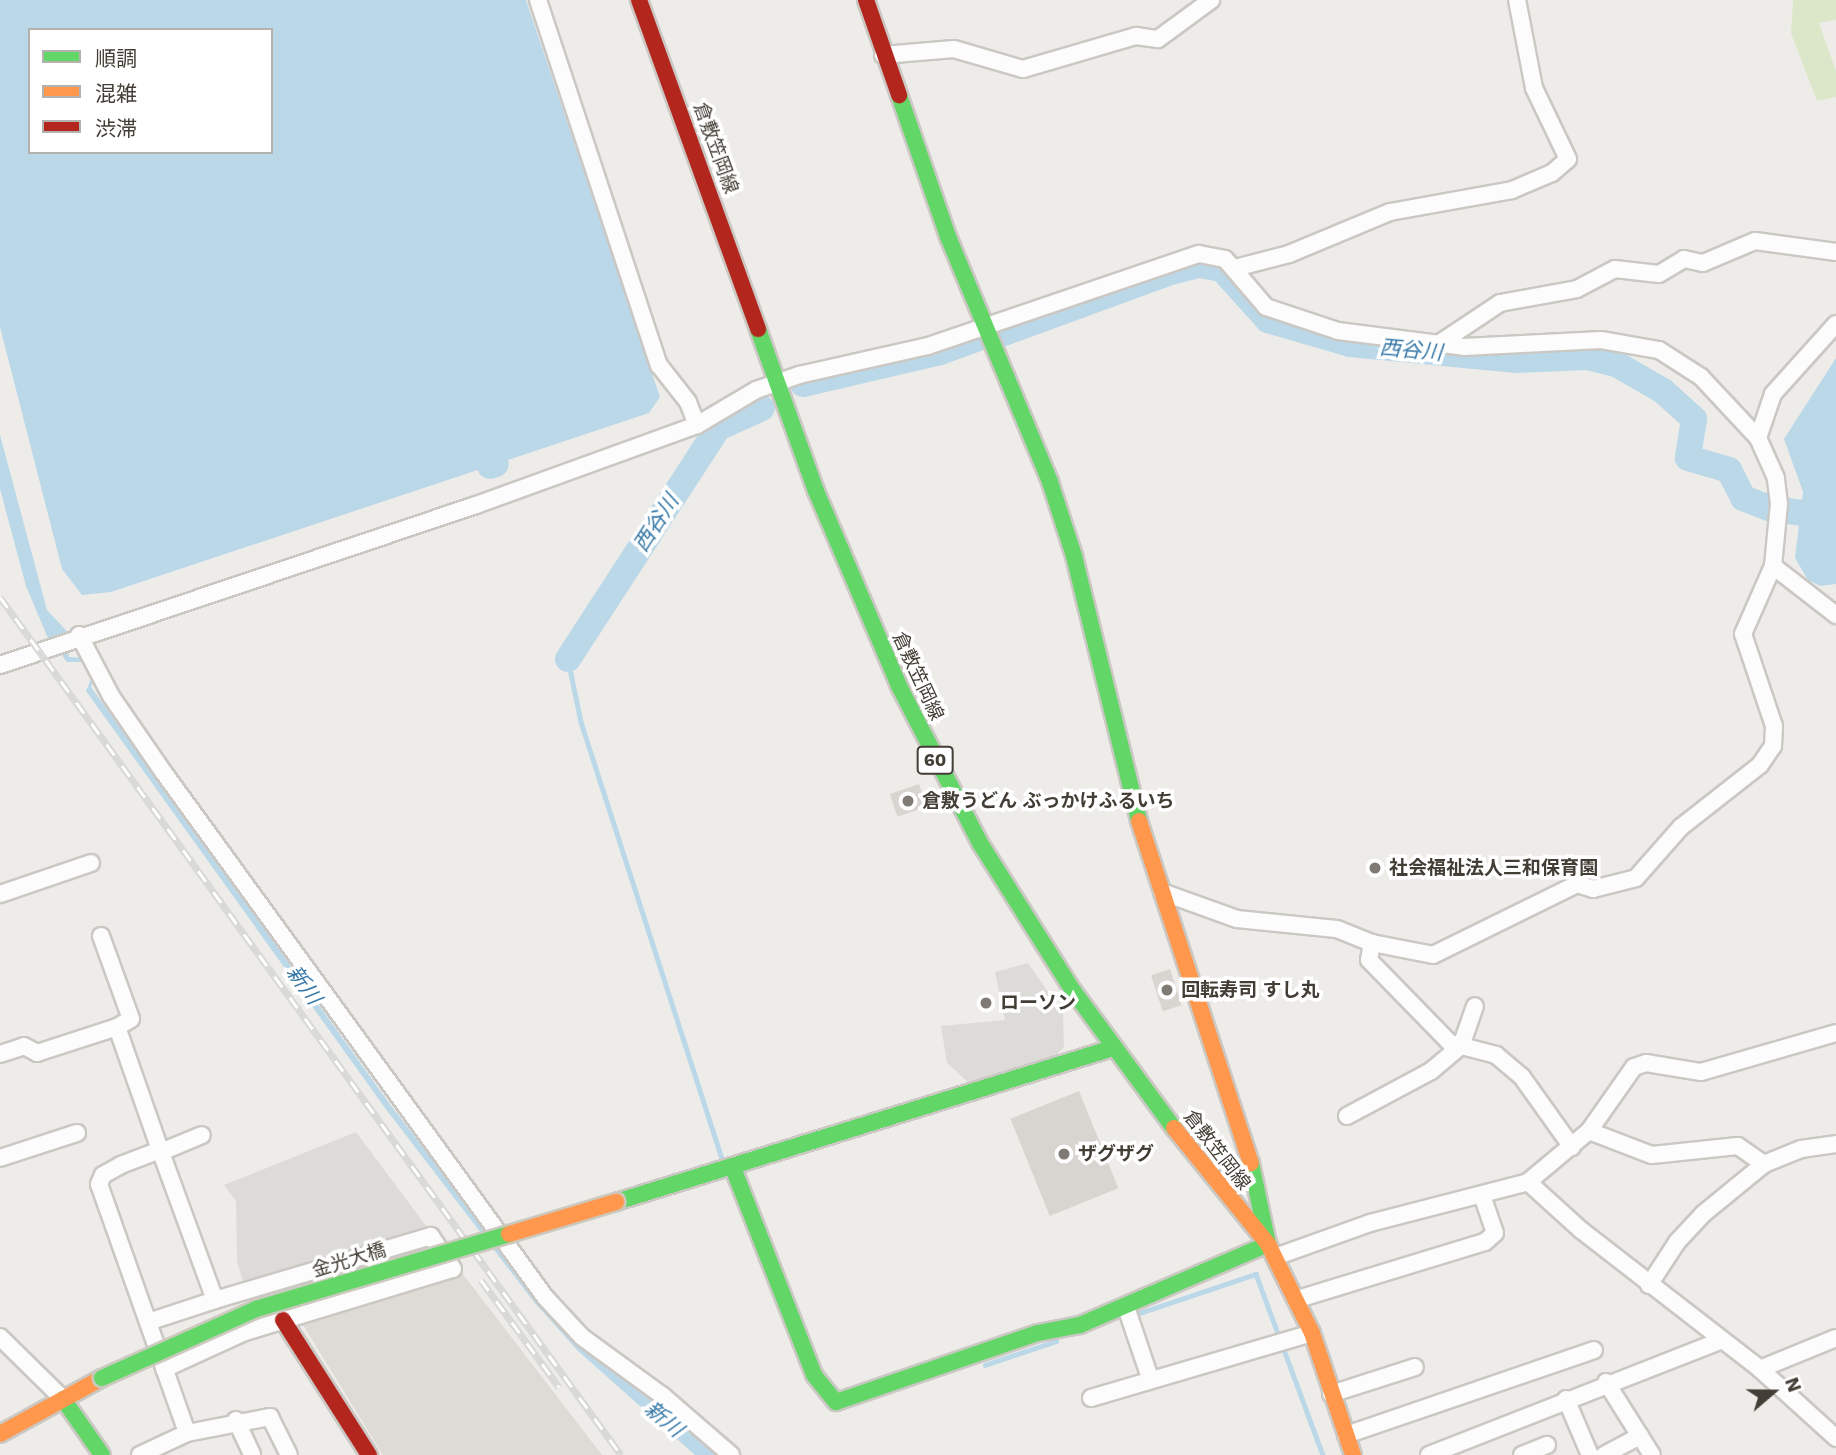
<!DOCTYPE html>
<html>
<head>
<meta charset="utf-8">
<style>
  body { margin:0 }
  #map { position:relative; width:1836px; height:1455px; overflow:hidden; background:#eeece8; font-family:"Work Sans","Noto Sans JP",sans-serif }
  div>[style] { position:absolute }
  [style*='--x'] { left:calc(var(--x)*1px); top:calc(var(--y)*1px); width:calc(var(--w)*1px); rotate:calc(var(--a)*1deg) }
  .industrial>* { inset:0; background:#dedbd6 }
  .green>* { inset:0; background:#dce7c9 }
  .parking>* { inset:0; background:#dddbd8 }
  .water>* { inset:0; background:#bbd8e9 }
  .stream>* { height:4.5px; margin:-2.25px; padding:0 2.25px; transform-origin:2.25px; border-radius:2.25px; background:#bbd8e9 }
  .river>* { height:26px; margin:-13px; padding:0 13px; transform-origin:13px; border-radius:13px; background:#bbd8e9 }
  .building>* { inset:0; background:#d8d5d0; transform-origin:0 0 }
  .roads { filter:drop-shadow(2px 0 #cbc8c4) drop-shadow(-2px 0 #cbc8c4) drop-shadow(0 2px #cbc8c4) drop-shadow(0 -2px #cbc8c4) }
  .street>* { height:16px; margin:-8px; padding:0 8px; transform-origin:8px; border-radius:8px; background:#fcfcfc }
  .fast>* { height:16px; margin:-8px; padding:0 8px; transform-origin:8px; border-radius:8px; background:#63d668 }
  .slow>* { height:16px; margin:-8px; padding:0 8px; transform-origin:8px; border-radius:8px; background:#ff974d }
  .jam>* { height:16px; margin:-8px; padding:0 8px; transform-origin:8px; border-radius:8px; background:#b3261e }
  .rail>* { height:7px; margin-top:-3.5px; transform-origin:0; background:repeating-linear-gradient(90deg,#fff 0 13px,#d8d8d7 0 26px); box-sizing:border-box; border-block:2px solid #d8d8d7 }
  .bridges { filter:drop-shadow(2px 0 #ccc9bf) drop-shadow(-2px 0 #ccc9bf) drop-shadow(0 2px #ccc9bf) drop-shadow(0 -2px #ccc9bf) }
  .fast-bridge>* { height:16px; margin:-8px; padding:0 8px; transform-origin:8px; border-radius:8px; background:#63d668 }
  .slow-bridge>* { height:16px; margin:-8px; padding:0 8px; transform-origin:8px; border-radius:8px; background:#ff974d }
  .dots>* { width:19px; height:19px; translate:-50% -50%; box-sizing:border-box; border:4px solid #fff; border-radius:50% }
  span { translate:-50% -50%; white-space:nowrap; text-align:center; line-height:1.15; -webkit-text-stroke:7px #fff; paint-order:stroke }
  .shield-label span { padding:2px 5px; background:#fff; border:2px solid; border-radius:5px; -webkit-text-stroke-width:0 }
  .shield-label { font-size:18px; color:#433e35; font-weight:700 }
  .street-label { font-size:19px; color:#433e35 }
  .poi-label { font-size:19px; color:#433e35; font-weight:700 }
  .left { translate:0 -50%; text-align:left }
  .water-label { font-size:21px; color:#3778a7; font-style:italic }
  .legend { position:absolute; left:28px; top:28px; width:245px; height:126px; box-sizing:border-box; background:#fff; border:2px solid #b4b2ae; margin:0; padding:9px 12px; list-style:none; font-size:21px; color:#433e35 }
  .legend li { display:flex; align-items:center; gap:14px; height:35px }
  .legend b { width:35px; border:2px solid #b4b2ae }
  .north { position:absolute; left:1738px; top:1357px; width:70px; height:70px; -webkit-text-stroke:5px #fff; paint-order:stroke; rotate:70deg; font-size:19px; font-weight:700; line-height:28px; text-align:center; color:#433e35 }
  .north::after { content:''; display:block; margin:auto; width:24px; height:32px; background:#433e35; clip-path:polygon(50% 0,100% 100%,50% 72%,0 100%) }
</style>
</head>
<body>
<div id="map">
  <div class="industrial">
    <i style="clip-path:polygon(462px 1273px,602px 1455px,383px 1455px,300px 1320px)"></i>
  </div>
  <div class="green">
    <i style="clip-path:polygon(1793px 0,1836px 0,1836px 20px,1819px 23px,1836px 71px,1836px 97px,1817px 101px,1791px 33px)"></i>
  </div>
  <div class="parking">
    <i style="clip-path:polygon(1028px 963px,1063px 1013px,1064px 1047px,1054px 1058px,969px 1083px,947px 1063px,941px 1026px,1005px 1020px,995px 972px)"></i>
    <i style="clip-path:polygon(356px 1132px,430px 1231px,244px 1285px,237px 1261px,236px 1201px,224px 1185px)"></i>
  </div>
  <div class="water">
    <i style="clip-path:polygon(evenodd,0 0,526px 0,660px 397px,649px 413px,111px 592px,82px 595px,62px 569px,0 327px,0 0,30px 30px,271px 30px,271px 152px,30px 152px,30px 30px)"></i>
    <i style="clip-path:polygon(1836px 358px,1836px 584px,1820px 586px,1808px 580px,1795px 558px,1803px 492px,1784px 439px)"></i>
    <i style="clip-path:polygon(0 435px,47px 610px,76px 641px,67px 648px,69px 657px,85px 658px,96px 675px,91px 687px,389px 1103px,545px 1307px,722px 1455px,695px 1455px,577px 1350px,534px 1302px,385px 1108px,86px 691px,93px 674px,83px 662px,67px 662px,47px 636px,26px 586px,0 489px)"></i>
  </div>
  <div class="stream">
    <i style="--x:568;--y:659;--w:64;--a:78.3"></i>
    <i style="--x:581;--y:722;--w:462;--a:72.1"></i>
    <i style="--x:1131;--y:1316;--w:132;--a:-18.6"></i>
    <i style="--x:1256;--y:1274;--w:69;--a:69.7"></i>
    <i style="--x:1283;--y:1347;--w:115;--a:69.7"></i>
    <i style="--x:985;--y:1365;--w:75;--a:-18.7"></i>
  </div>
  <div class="river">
    <i style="--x:1004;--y:333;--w:178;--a:-20.1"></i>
    <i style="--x:1171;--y:272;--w:29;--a:-14"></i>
    <i style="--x:1199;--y:265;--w:23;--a:10"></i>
    <i style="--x:1222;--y:269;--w:69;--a:48"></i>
    <i style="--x:1268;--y:320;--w:85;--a:16.3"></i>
    <i style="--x:1350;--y:344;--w:167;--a:5.5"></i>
    <i style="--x:1516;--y:360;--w:71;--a:-2.4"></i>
    <i style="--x:1587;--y:357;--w:32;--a:14"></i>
    <i style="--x:1618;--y:365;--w:52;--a:30"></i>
    <i style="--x:1663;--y:391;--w:42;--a:42.1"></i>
    <i style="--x:1694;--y:419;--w:39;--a:99"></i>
    <i style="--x:1688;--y:458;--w:43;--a:16.3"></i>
    <i style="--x:1729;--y:470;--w:31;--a:63"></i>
    <i style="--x:1743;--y:498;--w:30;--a:21"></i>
    <i style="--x:803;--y:384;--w:141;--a:-13.1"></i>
    <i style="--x:940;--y:352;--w:45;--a:-19.7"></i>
    <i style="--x:490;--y:466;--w:6;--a:-18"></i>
    <i style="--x:1787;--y:511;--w:24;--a:7"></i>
    <i style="--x:1811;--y:514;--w:28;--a:-26"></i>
    <i style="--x:568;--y:659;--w:275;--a:-57"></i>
    <i style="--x:718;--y:428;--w:48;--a:-24.4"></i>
  </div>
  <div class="building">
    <i style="left:919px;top:784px;width:24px;height:31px;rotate:71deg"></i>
    <i style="left:1170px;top:969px;width:38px;height:20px;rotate:72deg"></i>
    <i style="left:1079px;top:1091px;width:105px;height:74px;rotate:68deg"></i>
  </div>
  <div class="roads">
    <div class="street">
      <i style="--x:538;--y:0;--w:385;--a:71.7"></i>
      <i style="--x:659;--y:365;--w:47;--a:51.9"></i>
      <i style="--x:688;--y:402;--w:25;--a:69"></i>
      <i style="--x:883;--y:55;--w:71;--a:-4.8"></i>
      <i style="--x:954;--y:49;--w:72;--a:16.2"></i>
      <i style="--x:1023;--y:69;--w:118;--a:-16.3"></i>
      <i style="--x:1136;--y:36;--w:22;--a:8"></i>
      <i style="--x:1158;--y:39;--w:66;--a:-36.3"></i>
      <i style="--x:1235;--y:268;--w:56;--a:-14.5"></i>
      <i style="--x:1289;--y:254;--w:109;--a:-22.6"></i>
      <i style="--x:1390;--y:212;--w:124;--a:-10.2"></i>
      <i style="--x:1512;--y:190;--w:43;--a:-23"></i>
      <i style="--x:1552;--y:173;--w:21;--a:-41"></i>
      <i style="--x:1568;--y:159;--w:79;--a:-115.6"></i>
      <i style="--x:1534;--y:88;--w:90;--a:-100.9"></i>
      <i style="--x:1440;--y:343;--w:72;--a:-33.7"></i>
      <i style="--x:1500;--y:303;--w:78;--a:-10.3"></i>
      <i style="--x:1577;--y:289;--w:43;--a:-27.8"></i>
      <i style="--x:1615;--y:269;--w:44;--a:6.5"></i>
      <i style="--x:1659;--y:274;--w:29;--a:-31"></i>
      <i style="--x:1684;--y:259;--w:19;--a:12"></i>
      <i style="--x:1703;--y:263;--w:56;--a:-22.9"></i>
      <i style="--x:1755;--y:241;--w:82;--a:7.7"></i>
      <i style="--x:1773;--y:566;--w:80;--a:37.9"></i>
      <i style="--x:79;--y:635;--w:69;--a:62.3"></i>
      <i style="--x:111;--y:696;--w:93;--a:55.5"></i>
      <i style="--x:164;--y:773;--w:648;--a:53.98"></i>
      <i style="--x:545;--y:1297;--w:54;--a:47.2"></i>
      <i style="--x:582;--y:1337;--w:100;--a:36.1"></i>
      <i style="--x:663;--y:1396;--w:90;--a:40.9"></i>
      <i style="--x:0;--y:665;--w:502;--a:-18.58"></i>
      <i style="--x:476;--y:505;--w:235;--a:-19.9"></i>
      <i style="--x:697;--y:425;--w:69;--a:-30.7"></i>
      <i style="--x:756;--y:390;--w:46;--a:-19.2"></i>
      <i style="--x:799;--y:375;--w:132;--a:-12.7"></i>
      <i style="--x:928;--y:346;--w:286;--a:-18.8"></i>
      <i style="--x:1199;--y:254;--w:26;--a:11"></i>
      <i style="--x:1225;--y:259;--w:63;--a:49.5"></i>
      <i style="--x:1266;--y:307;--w:76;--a:18.4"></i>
      <i style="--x:1338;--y:331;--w:127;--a:7.2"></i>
      <i style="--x:1464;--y:347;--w:137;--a:-2.9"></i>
      <i style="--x:1601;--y:340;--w:59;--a:9.8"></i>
      <i style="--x:1659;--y:350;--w:50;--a:32.7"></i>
      <i style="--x:1701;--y:377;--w:83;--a:46.9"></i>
      <i style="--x:1162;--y:892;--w:80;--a:19.8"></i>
      <i style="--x:1237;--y:919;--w:100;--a:5.7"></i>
      <i style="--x:1337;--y:929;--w:38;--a:22"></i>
      <i style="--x:1372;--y:943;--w:62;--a:11.1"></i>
      <i style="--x:1433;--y:955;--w:161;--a:-26.2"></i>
      <i style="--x:1577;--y:884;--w:17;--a:17"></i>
      <i style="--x:1593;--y:889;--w:44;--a:-14.3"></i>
      <i style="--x:1636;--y:878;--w:68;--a:-48.6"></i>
      <i style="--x:1681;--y:827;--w:100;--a:-38.1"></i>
      <i style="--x:1760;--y:765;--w:23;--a:-56"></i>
      <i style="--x:1773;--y:746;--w:20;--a:-87"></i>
      <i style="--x:1774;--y:726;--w:97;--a:-108.6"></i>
      <i style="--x:1743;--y:634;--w:74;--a:-66.2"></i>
      <i style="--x:1773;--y:566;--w:62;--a:-84.5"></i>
      <i style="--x:1779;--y:504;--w:26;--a:-97"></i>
      <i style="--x:1776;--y:478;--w:44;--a:-114.2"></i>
      <i style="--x:1758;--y:438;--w:46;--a:-71.2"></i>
      <i style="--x:1773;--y:394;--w:94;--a:-48"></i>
      <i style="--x:0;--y:894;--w:96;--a:-18.8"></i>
      <i style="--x:101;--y:936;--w:88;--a:70.1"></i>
      <i style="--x:131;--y:1019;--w:16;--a:150"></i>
      <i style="--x:1372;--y:943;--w:17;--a:100"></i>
      <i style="--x:1369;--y:960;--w:116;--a:45.7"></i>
      <i style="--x:1450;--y:1043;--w:48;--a:14.6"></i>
      <i style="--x:1496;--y:1055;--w:34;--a:40"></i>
      <i style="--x:1522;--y:1077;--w:86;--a:54.5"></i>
      <i style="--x:0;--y:1054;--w:25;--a:-18"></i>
      <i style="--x:24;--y:1046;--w:15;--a:28"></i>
      <i style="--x:37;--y:1053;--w:84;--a:-18"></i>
      <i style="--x:117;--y:1027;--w:130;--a:70.7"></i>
      <i style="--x:160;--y:1150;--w:42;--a:159"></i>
      <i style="--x:121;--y:1165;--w:21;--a:151"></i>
      <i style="--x:103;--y:1175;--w:10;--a:114"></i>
      <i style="--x:99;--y:1184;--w:264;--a:70.5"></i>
      <i style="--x:187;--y:1433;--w:52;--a:154.9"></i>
      <i style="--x:1347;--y:1116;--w:95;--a:-28.2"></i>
      <i style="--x:1431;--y:1071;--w:39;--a:-40"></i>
      <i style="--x:1461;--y:1046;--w:42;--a:-70.7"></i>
      <i style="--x:1589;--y:1131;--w:67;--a:20.9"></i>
      <i style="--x:1652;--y:1155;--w:86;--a:-6"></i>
      <i style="--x:1738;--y:1146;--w:32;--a:35"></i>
      <i style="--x:1764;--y:1164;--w:40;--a:-22"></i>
      <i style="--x:1801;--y:1149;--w:35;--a:-8"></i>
      <i style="--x:161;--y:1152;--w:44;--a:-22.5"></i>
      <i style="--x:0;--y:1158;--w:81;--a:-18"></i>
      <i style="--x:1528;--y:1182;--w:80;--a:-39.9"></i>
      <i style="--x:1589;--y:1131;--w:78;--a:-54.9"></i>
      <i style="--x:1634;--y:1067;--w:13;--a:-18"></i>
      <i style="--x:1646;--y:1063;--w:56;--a:9.3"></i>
      <i style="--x:1701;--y:1072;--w:141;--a:-16.1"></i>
      <i style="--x:1275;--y:1257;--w:101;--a:-19.7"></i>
      <i style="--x:1370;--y:1223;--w:163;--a:-14.5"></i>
      <i style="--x:1528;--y:1182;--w:72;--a:42.2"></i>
      <i style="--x:1581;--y:1230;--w:227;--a:37.8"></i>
      <i style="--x:1760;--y:1369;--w:103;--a:42.2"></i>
      <i style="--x:1649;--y:1285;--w:51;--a:-56.9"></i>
      <i style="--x:1677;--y:1242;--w:38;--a:-47"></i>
      <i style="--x:1703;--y:1214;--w:79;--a:-39.3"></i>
      <i style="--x:1298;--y:1299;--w:195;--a:-17"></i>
      <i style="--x:1485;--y:1242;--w:13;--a:-42"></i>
      <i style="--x:1495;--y:1233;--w:37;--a:-109"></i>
      <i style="--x:1127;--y:1310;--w:72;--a:71.3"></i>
      <i style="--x:148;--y:1322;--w:71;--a:-18.2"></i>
      <i style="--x:215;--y:1300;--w:160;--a:-110.1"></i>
      <i style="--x:0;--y:1337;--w:88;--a:44.5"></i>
      <i style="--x:164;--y:1369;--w:89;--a:-24.6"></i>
      <i style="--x:245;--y:1332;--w:217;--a:-16.9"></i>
      <i style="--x:453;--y:1269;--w:40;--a:-124"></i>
      <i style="--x:431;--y:1236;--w:225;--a:163.5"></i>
      <i style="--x:1760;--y:1369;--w:82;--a:-22.2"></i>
      <i style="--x:1606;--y:1382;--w:86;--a:57.8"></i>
      <i style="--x:1331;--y:1394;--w:88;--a:-17.8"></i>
      <i style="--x:1091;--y:1398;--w:230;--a:-16.4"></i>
      <i style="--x:1566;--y:1399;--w:61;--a:66.8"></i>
      <i style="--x:236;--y:1420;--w:38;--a:65"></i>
      <i style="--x:187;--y:1433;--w:85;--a:-10.9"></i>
      <i style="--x:270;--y:1417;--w:42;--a:63.4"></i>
      <i style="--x:1346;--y:1435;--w:262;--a:-18.9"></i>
      <i style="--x:1429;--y:1455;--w:313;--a:-21.4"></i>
      <i style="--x:1522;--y:1455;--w:27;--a:-22"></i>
      <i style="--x:1604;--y:1455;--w:41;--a:-27.8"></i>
    </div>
    <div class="fast">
      <i style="--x:899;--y:95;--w:152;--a:70.9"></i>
      <i style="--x:949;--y:239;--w:263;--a:67.4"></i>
      <i style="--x:1050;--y:482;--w:78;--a:72"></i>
      <i style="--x:1074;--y:556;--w:273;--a:76.2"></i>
      <i style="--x:758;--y:329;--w:172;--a:70.3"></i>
      <i style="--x:816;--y:491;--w:212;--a:66.9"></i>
      <i style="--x:899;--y:686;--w:177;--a:62.7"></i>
      <i style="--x:980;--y:843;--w:176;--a:57.8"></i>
      <i style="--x:1074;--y:992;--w:169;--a:53.7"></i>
      <i style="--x:733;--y:1168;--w:222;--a:68.6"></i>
      <i style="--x:814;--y:1375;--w:35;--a:51"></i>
      <i style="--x:836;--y:1402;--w:213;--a:-18.9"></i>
      <i style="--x:1038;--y:1333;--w:43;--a:-10.8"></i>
      <i style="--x:1080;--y:1325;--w:205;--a:-23.3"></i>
      <i style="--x:1268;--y:1244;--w:83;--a:-101.9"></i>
      <i style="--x:616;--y:1202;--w:520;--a:-17.22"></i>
      <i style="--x:63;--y:1399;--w:68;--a:55.1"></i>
    </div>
    <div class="slow">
      <i style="--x:1139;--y:821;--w:360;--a:71.9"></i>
      <i style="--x:1174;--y:1128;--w:149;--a:51"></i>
      <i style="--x:1268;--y:1244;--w:99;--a:63.7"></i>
      <i style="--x:1312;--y:1333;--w:129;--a:71.4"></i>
      <i style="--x:0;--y:1434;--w:116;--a:-28.8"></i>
    </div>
    <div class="jam">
      <i style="--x:639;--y:0;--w:350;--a:70.1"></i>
      <i style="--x:866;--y:0;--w:101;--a:70.8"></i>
      <i style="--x:283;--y:1320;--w:160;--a:57.5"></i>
    </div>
  </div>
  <div class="rail">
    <i style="--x:0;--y:597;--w:1059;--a:54.1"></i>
    <i style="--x:481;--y:1280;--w:132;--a:53.9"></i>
  </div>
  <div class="bridges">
    <div class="fast-bridge">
      <i style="--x:102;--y:1378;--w:169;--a:-24.1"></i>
      <i style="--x:256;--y:1309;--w:264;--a:-16.5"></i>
    </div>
    <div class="slow-bridge">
      <i style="--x:509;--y:1234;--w:112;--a:-16.7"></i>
    </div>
  </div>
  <div class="dots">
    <i style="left:908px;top:801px;background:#7f7b74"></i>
    <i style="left:1375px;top:868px;background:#7f7b74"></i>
    <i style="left:1167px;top:990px;background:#7f7b74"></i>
    <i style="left:986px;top:1003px;background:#7f7b74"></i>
    <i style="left:1064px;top:1154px;background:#7f7b74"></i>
  </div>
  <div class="shield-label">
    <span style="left:935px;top:760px">60</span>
  </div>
  <div class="street-label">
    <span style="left:716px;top:148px;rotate:70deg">倉敷笠岡線</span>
    <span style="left:918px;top:676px;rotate:65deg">倉敷笠岡線</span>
    <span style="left:1217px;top:1150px;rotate:52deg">倉敷笠岡線</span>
    <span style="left:349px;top:1260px;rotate:-17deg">金光大橋</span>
  </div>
  <div class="poi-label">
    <span class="left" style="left:922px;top:801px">倉敷うどん ぶっかけふるいち</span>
    <span class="left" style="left:1389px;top:868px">社会福祉法人三和保育園</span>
    <span class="left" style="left:1181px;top:990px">回転寿司 すし丸</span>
    <span class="left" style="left:1000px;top:1003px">ローソン</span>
    <span class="left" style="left:1078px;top:1154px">ザグザグ</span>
  </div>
  <div class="water-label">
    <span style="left:1411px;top:350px;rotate:5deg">西谷川</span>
    <span style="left:656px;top:523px;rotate:-57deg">西谷川</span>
    <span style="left:304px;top:985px;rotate:54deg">新川</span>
    <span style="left:664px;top:1419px;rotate:40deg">新川</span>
  </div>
  <ul class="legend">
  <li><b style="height:9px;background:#63d668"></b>順調</li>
  <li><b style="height:9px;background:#ff974d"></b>混雑</li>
  <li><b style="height:9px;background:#b3261e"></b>渋滞</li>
  </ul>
  <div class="north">N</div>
</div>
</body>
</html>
